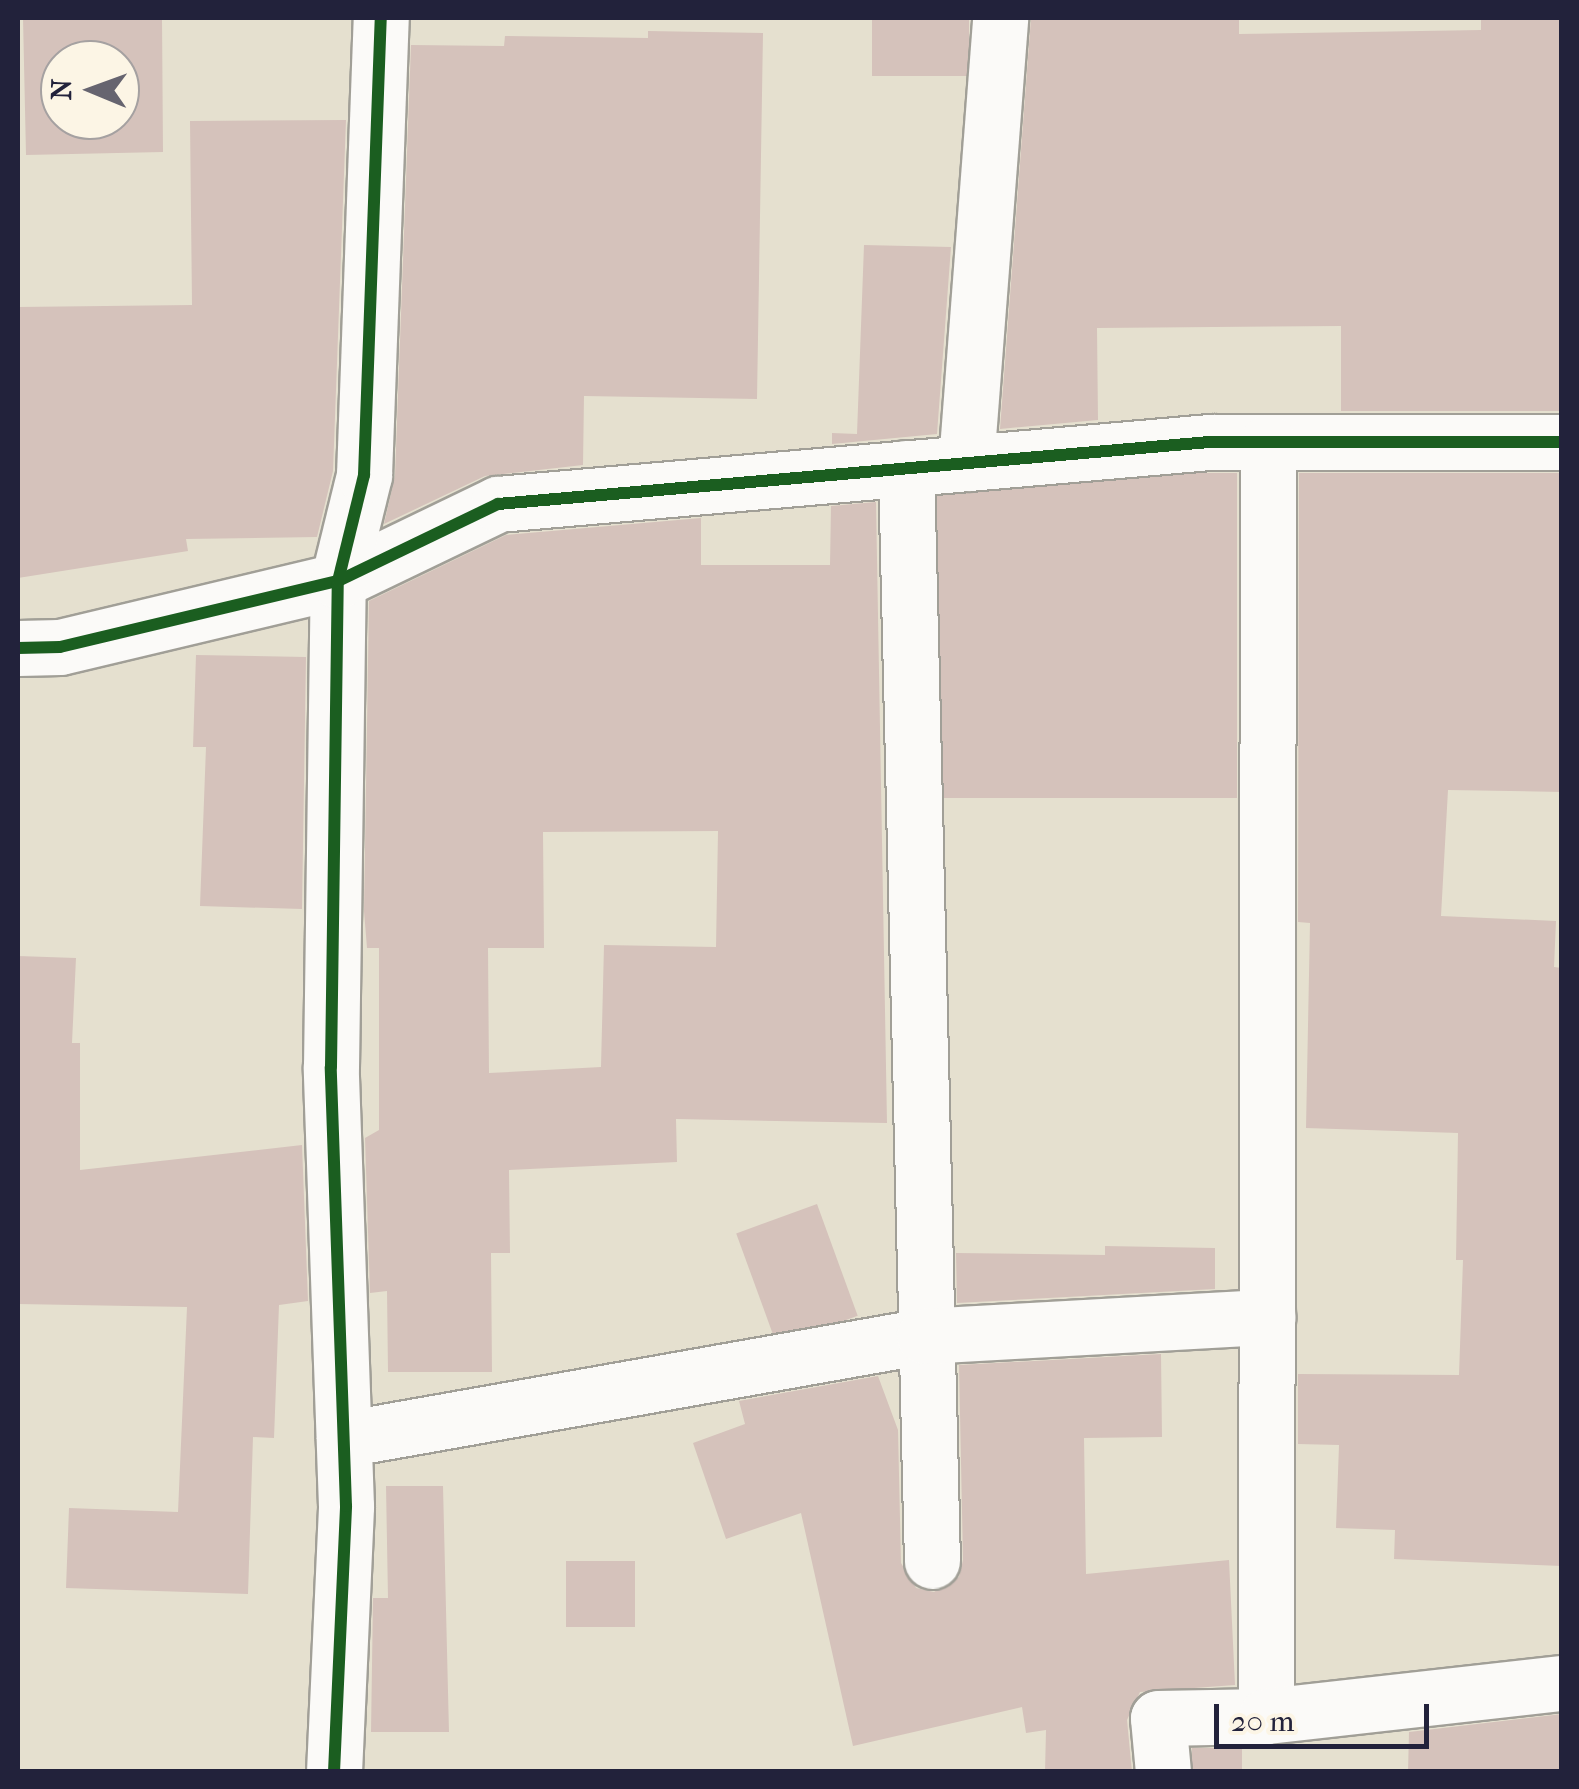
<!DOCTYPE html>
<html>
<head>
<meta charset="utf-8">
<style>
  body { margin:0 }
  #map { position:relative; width:1579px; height:1789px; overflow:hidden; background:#e5e0cf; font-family:"IM FELL French Canon",serif }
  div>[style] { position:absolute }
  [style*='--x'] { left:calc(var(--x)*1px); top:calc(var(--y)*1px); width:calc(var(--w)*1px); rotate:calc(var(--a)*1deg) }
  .building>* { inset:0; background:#d5c2bb; transform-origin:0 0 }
  .roads { filter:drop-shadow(2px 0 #a19f97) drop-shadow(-2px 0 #a19f97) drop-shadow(0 2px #a19f97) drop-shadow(0 -2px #a19f97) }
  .minor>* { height:55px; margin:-27.5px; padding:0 27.5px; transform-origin:27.5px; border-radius:27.5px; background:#fbfaf8 }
  .cycleway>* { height:12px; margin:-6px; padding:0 6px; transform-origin:6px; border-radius:6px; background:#1b5e20 }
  span { translate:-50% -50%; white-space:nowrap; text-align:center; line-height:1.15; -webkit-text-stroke:10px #fcf5e5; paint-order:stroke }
  .frame { position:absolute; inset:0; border:20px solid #22223b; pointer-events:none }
  .north { position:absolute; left:40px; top:40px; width:100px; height:100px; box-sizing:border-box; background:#fcf5e5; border:2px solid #a5a1a1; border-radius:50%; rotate:271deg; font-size:28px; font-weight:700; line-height:40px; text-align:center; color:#22223b }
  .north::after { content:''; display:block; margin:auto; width:35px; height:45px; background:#66646f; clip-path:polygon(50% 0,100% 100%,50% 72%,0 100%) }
  .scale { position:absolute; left:1214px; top:1704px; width:215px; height:45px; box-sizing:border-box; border:5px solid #22223b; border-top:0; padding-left:12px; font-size:30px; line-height:35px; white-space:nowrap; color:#22223b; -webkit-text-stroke:8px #fcf5e5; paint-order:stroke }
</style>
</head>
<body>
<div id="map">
  <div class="building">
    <i style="clip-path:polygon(evenodd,23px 18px,162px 18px,163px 152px,26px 155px,23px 18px,60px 60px,120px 60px,120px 120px,60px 120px,60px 60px)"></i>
    <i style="left:872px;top:18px;width:97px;height:58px"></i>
    <i style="clip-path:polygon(1031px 18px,1239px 18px,1239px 34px,1481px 30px,1481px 18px,1562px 18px,1562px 411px,1341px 411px,1341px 326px,1097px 328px,1098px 420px,1000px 429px)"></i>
    <i style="clip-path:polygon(648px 31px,763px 33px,757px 399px,584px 396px,583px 465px,485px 476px,384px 524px,395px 476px,411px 45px,504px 46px,505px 36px,648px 38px)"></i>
    <i style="clip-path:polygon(346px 120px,333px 471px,317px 537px,186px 539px,188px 551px,18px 578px,18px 307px,192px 305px,190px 121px)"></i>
    <i style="clip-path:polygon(864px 245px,951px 247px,937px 434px,832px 444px,832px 433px,857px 434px)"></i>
    <i style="left:1237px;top:473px;width:325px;height:300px;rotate:90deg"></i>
    <i style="clip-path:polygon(1299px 473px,1562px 473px,1562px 792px,1448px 790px,1441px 916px,1556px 921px,1554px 967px,1562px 968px,1562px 1566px,1394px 1559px,1395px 1530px,1336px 1528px,1339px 1445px,1298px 1444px,1298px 1374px,1459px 1375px,1463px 1260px,1456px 1260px,1458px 1133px,1306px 1128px,1310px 923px,1298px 922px)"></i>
    <i style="clip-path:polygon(evenodd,876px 502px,887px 1123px,676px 1119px,677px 1162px,509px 1170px,510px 1253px,491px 1253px,492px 1372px,388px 1372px,387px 1291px,370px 1293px,365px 1138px,379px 1130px,379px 948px,367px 948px,364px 911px,369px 601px,506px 535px,701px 518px,701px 565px,830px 565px,831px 506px,876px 502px,718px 831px,716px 947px,604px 945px,601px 1067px,489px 1073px,488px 948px,544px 948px,543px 832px,718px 831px)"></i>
    <i style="clip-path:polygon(196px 655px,306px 657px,302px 909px,200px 906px,206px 747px,193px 747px)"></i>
    <i style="clip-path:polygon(18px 956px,76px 958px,72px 1043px,80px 1043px,80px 1170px,302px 1145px,308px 1301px,279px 1305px,274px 1438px,253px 1437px,248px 1594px,66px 1588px,69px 1508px,178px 1512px,187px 1307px,18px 1304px)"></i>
    <i style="left:817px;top:1204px;width:119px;height:86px;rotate:70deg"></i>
    <i style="clip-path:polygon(1105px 1246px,1215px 1248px,1215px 1289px,957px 1303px,956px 1253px,1105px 1255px)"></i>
    <i style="clip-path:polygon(1161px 1354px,1162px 1437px,1084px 1438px,1086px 1574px,1229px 1560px,1235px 1685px,1140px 1692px,1127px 1720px,1132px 1772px,1045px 1772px,1046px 1730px,1026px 1733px,1022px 1707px,853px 1746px,801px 1513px,726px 1539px,693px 1443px,745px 1424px,739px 1401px,878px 1376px,898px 1430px,901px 1563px,916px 1588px,934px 1592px,959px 1577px,963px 1560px,959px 1365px)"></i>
    <i style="clip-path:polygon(386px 1486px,443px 1486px,449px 1732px,371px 1732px,373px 1598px,388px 1598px)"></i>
    <i style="left:635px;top:1561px;width:66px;height:69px;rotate:90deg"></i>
    <i style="clip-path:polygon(1562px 1714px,1562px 1772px,1408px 1772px,1409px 1732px)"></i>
    <i style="left:1242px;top:1748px;width:24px;height:50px;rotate:90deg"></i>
  </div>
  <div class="roads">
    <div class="minor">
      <i style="--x:966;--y:463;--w:446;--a:-85.6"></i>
      <i style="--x:906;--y:468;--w:1093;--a:88.64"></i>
      <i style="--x:18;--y:648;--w:42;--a:-1.4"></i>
      <i style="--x:60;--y:647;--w:286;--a:-13.4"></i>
      <i style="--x:338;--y:581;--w:178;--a:-25.7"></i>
      <i style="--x:498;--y:504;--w:715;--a:-4.98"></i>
      <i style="--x:1210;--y:442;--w:352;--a:0"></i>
      <i style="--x:344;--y:1439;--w:589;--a:-10.07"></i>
      <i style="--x:924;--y:1336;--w:344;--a:-3.2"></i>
      <i style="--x:1266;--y:1716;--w:1274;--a:-89.91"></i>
      <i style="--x:334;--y:1772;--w:266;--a:-87.4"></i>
      <i style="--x:346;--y:1506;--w:439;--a:-92"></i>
      <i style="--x:331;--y:1067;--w:486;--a:-89.2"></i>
      <i style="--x:338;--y:581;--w:109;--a:-76.2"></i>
      <i style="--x:364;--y:475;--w:457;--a:-87.9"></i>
      <i style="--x:1163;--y:1772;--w:54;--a:-95.3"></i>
      <i style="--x:1158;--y:1718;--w:108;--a:-1.1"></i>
      <i style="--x:1266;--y:1716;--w:298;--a:-6.4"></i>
    </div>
  </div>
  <div class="cycleway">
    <i style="--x:18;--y:648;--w:42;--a:-1.4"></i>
    <i style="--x:60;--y:647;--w:286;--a:-13.4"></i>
    <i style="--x:338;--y:581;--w:178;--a:-25.7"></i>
    <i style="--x:498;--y:504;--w:715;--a:-4.98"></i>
    <i style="--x:1210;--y:442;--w:352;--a:0"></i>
    <i style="--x:334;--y:1772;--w:266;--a:-87.4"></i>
    <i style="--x:346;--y:1506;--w:439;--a:-92"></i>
    <i style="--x:331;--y:1067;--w:486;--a:-89.2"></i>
    <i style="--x:338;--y:581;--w:109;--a:-76.2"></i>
    <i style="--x:364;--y:475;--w:457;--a:-87.9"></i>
  </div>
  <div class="frame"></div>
  <div class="north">N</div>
  <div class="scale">20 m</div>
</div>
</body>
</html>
